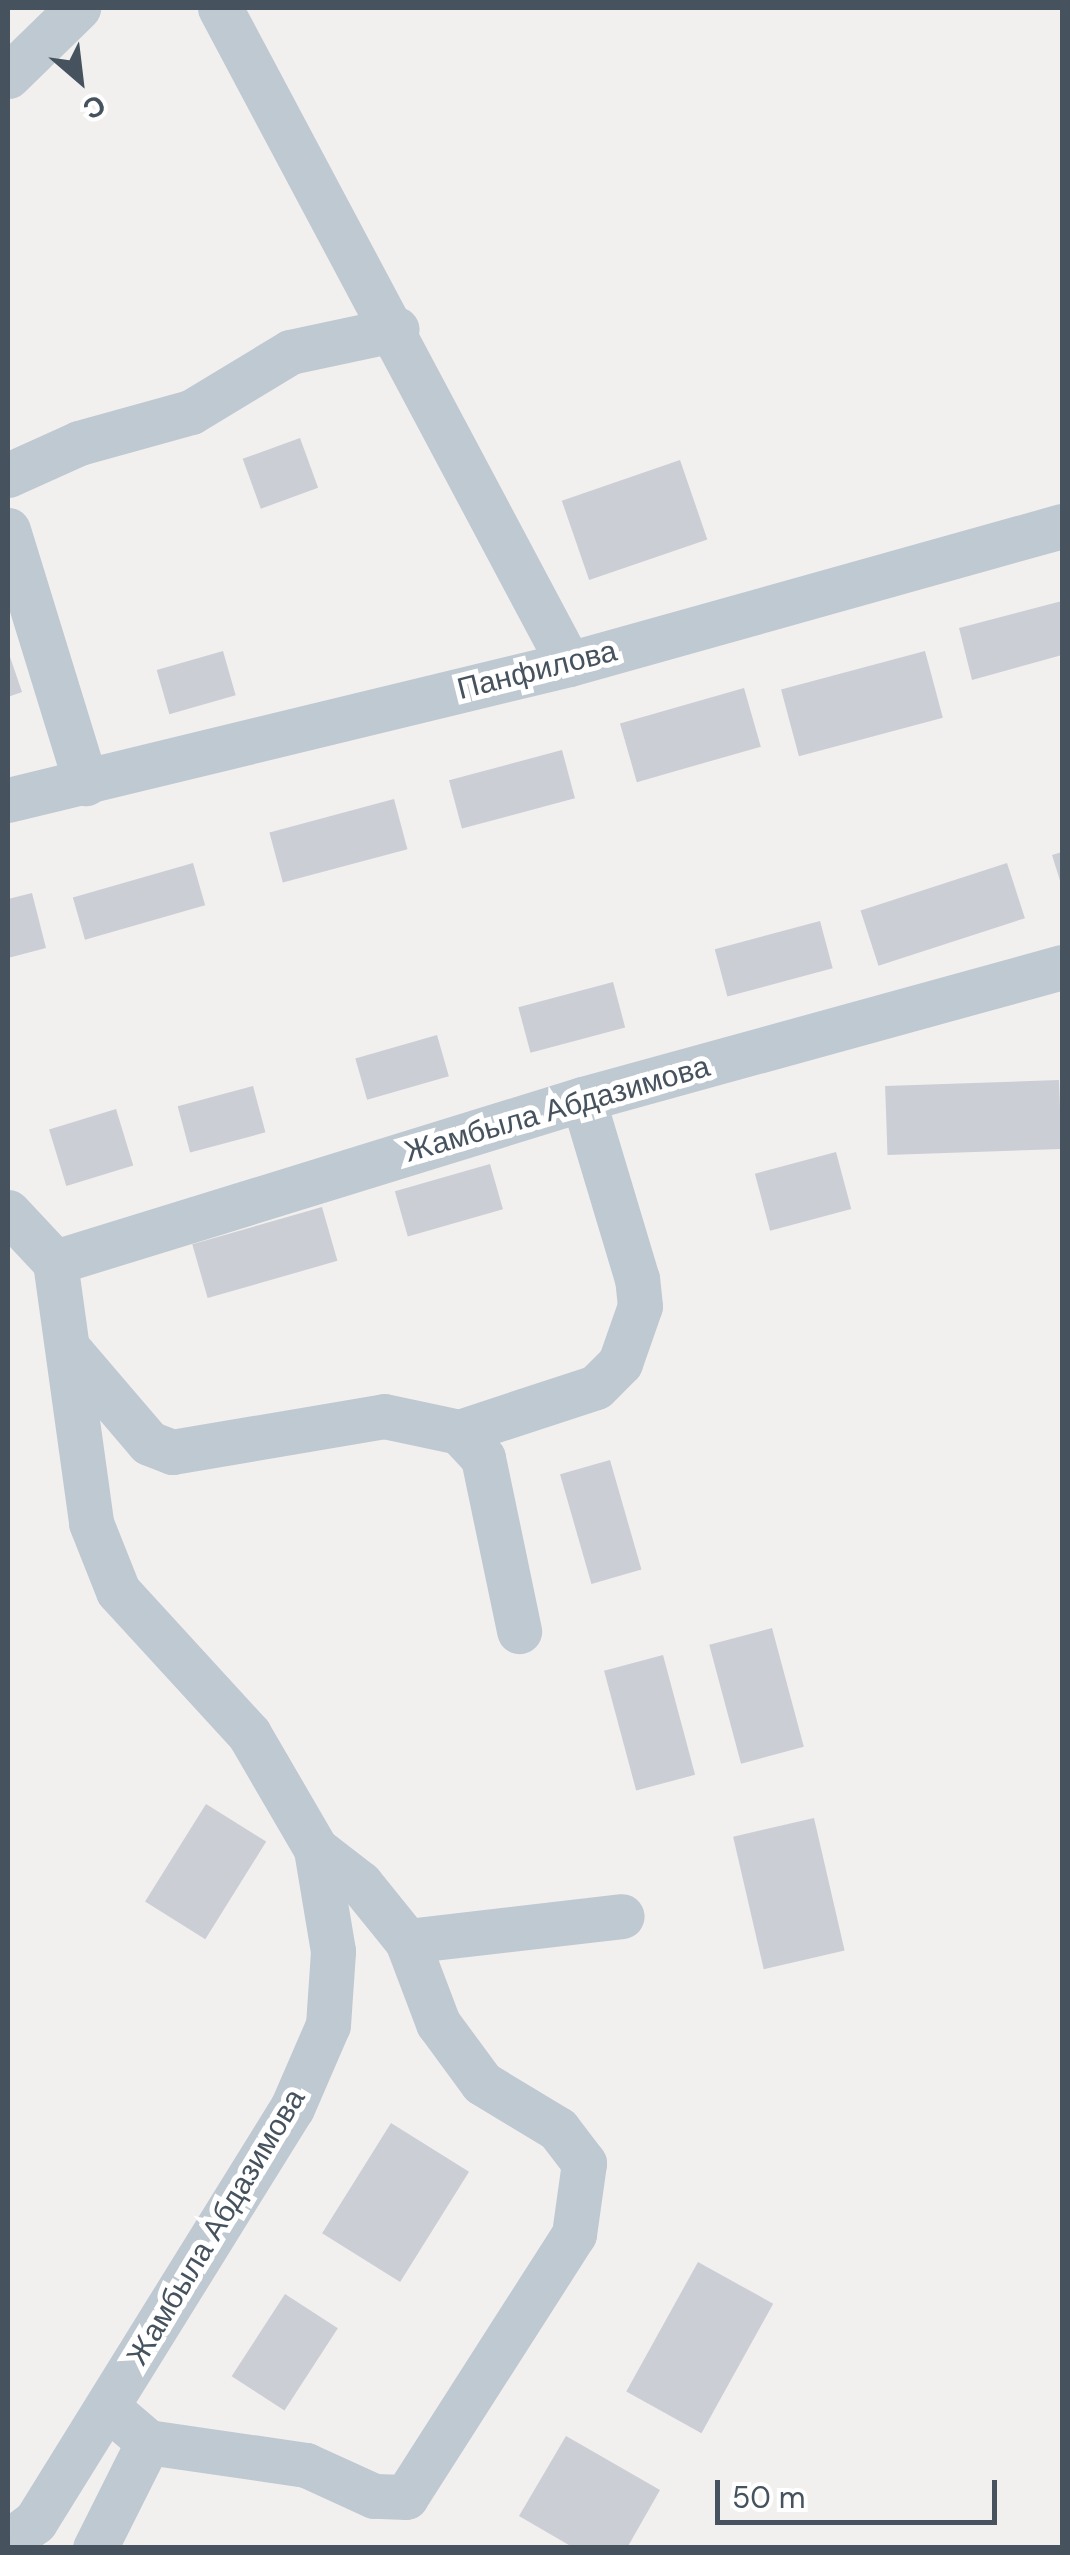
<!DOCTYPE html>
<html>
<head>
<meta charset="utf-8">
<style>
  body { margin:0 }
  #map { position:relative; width:1070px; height:2555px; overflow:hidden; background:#f2efef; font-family:"DM Sans",sans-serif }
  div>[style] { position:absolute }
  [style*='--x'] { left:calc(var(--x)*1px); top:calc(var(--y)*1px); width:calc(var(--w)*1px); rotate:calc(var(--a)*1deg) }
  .building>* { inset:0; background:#cbced4; transform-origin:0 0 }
  .street>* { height:45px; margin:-22.5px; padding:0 22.5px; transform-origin:22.5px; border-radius:22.5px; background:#bfc9d1 }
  span { translate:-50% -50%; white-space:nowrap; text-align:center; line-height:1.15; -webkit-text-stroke:10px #fff; paint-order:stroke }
  .street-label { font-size:30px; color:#46525d }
  .frame { position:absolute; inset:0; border:10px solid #46525d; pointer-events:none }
  .north { position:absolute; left:30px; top:30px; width:100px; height:100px; -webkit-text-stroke:8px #fff; paint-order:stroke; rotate:152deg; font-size:28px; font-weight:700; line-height:40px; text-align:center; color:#46525d }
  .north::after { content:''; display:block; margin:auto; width:35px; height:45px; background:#46525d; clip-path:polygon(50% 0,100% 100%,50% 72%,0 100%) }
  .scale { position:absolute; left:715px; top:2480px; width:282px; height:45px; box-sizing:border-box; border:5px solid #46525d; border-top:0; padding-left:12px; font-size:30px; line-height:35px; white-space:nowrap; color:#46525d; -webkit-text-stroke:8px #fff; paint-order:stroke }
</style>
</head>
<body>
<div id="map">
  <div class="building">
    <i style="left:300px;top:438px;width:53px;height:61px;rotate:70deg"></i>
    <i style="left:680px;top:460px;width:84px;height:125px;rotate:71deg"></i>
    <i style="clip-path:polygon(1062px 601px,1062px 655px,972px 680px,959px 628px)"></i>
    <i style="clip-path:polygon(8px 651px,22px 692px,8px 697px)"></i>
    <i style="left:223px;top:651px;width:46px;height:69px;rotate:74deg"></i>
    <i style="left:925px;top:651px;width:69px;height:149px;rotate:75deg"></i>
    <i style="left:744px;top:688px;width:61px;height:129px;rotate:74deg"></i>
    <i style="left:562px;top:750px;width:50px;height:117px;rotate:75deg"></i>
    <i style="left:394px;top:799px;width:52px;height:129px;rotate:75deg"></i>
    <i style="clip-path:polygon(1062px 852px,1062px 887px,1052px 855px)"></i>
    <i style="left:193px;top:863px;width:44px;height:125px;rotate:74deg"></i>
    <i style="left:1007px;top:863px;width:58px;height:154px;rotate:72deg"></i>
    <i style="clip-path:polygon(32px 893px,46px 948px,8px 958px,8px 899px)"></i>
    <i style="left:820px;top:921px;width:49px;height:109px;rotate:75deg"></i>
    <i style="left:613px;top:982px;width:47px;height:98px;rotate:75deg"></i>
    <i style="left:437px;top:1035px;width:43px;height:85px;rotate:74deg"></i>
    <i style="left:1059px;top:1080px;width:69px;height:174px;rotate:88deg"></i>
    <i style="left:253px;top:1086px;width:48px;height:78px;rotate:75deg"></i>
    <i style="left:116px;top:1109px;width:59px;height:70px;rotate:73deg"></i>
    <i style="left:836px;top:1152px;width:59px;height:84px;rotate:75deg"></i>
    <i style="left:490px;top:1164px;width:47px;height:99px;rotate:74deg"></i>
    <i style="left:322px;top:1207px;width:56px;height:135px;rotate:74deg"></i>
    <i style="left:610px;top:1460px;width:114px;height:52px;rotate:74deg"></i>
    <i style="left:772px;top:1628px;width:123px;height:65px;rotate:75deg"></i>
    <i style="left:663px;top:1655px;width:124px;height:61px;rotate:75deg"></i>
    <i style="left:206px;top:1804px;width:71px;height:115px;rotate:32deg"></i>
    <i style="left:814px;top:1818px;width:136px;height:83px;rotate:77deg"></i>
    <i style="left:391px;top:2123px;width:92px;height:130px;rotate:32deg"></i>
    <i style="left:698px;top:2262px;width:86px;height:148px;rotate:29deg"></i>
    <i style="left:285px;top:2294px;width:63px;height:98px;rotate:33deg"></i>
    <i style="clip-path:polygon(566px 2436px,660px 2490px,627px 2548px,574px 2548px,519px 2516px)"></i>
  </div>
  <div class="street">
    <i style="--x:220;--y:8;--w:743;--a:61.99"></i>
    <i style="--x:8;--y:76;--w:98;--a:-44.2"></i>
    <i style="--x:8;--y:475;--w:78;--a:-24.3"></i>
    <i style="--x:79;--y:443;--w:116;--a:-15.5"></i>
    <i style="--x:191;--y:412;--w:116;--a:-31.2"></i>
    <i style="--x:290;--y:352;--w:109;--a:-12.1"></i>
    <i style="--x:8;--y:530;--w:265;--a:72.9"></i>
    <i style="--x:8;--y:800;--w:577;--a:-13.63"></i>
    <i style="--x:569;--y:664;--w:512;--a:-15.64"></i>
    <i style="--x:8;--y:1212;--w:69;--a:46.8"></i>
    <i style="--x:55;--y:1262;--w:263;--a:82.1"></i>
    <i style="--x:91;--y:1523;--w:73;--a:68.3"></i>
    <i style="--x:118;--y:1591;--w:194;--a:47.5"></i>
    <i style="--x:249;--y:1734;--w:133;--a:59.8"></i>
    <i style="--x:316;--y:1849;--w:56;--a:37.7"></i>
    <i style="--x:360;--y:1883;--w:75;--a:51"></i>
    <i style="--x:407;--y:1941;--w:88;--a:69.3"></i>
    <i style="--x:438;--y:2023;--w:74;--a:53.7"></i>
    <i style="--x:482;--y:2083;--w:89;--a:31.2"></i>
    <i style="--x:558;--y:2129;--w:43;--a:52.6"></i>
    <i style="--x:584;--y:2163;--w:72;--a:98"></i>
    <i style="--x:574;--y:2234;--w:312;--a:122.6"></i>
    <i style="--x:406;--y:2497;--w:32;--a:-178"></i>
    <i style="--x:374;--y:2496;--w:75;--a:-155.5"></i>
    <i style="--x:306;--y:2465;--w:160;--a:-171.7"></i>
    <i style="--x:148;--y:2442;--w:54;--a:-139.5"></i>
    <i style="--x:55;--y:1262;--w:553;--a:-17.16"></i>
    <i style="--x:583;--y:1099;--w:497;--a:-15.4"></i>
    <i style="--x:72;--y:1353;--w:118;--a:49.5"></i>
    <i style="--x:149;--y:1443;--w:25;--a:21"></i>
    <i style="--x:172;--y:1452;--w:215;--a:-9.6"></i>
    <i style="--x:384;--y:1416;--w:77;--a:12"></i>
    <i style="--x:459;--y:1432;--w:35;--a:47"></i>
    <i style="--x:483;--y:1458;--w:177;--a:78.2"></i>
    <i style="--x:459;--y:1432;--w:144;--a:-18.2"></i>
    <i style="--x:596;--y:1387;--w:34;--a:-45"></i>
    <i style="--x:620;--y:1363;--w:60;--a:-70.7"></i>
    <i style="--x:640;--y:1306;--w:27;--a:-96"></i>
    <i style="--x:637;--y:1279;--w:188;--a:-106.7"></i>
    <i style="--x:407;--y:1941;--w:216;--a:-6.6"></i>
    <i style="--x:8;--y:2542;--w:34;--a:-37"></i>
    <i style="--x:35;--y:2522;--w:487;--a:-58.2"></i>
    <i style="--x:292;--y:2108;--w:90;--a:-66.6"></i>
    <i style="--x:328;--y:2025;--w:74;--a:-86.1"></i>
    <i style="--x:333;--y:1951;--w:103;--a:-99.5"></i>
    <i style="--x:95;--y:2548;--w:119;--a:-63.4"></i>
  </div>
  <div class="street-label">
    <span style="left:537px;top:670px;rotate:-14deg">Панфилова</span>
    <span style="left:557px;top:1109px;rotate:-16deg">Жамбыла Абдазимова</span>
    <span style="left:216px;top:2227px;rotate:-59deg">Жамбыла Абдазимова</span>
  </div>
  <div class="frame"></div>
  <div class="north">С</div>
  <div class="scale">50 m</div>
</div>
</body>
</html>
